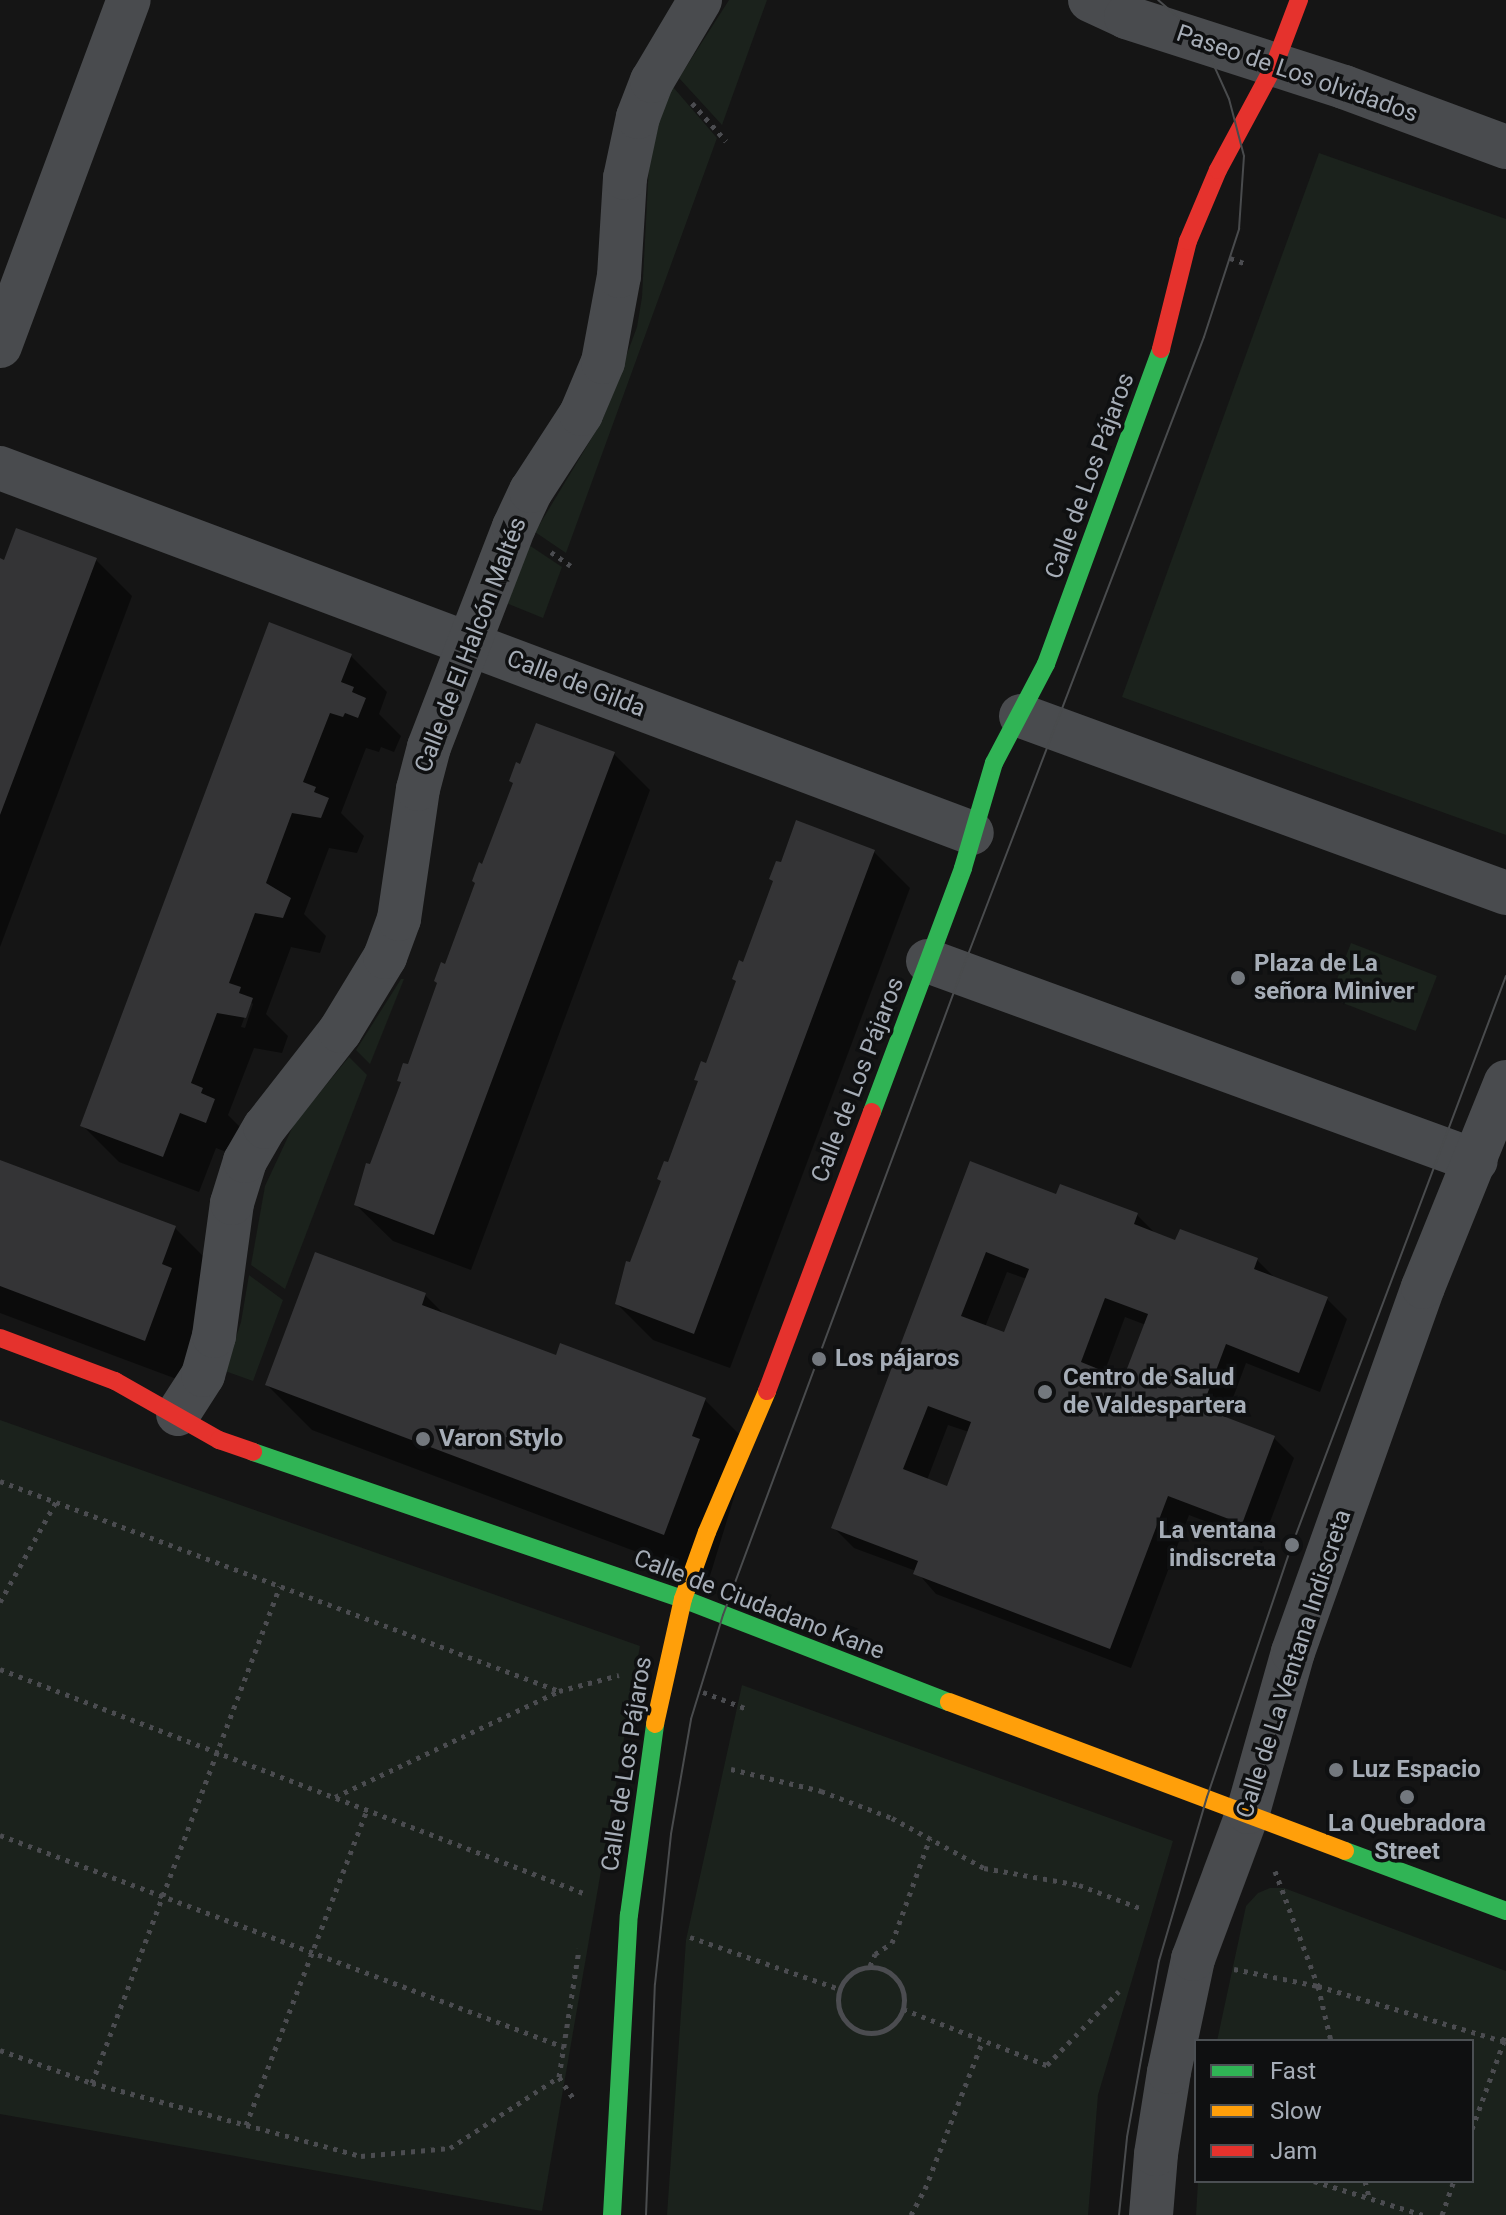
<!DOCTYPE html>
<html>
<head>
<meta charset="utf-8">
<style>
  body { margin:0 }
  #map { position:relative; width:1506px; height:2215px; overflow:hidden; background:#151515; font-family:Roboto,sans-serif }
  div>[style] { position:absolute }
  [style*='--x'] { left:calc(var(--x)*1px); top:calc(var(--y)*1px); width:calc(var(--w)*1px); rotate:calc(var(--a)*1deg) }
  .green>* { inset:0; background:#1b221c; transform-origin:0 0 }
  .shadow>* { inset:0; background:#0007 }
  .building>* { inset:0; background:#343436 }
  .path>* { height:5px; margin-top:-2.5px; transform-origin:0; background:repeating-linear-gradient(90deg,#4b4c50 0 4px,transparent 0 10px) }
  .path>.ring { margin:-2.5px; padding:0; box-sizing:content-box; background:none; border:5px solid #4b4c50; border-radius:50% }
  .street>* { height:44px; margin:-22px; padding:0 22px; transform-origin:22px; border-radius:22px; background:#494b4e }
  .fast>* { height:18px; margin:-9px; padding:0 9px; transform-origin:9px; border-radius:9px; background:#30b455 }
  .slow>* { height:18px; margin:-9px; padding:0 9px; transform-origin:9px; border-radius:9px; background:#ff9f0a }
  .jam>* { height:18px; margin:-9px; padding:0 9px; transform-origin:9px; border-radius:9px; background:#e5322d }
  .tram>* { height:2px; margin:-1px; padding:0 1px; transform-origin:1px; border-radius:1px; background:#494b4d }
  .dots>* { width:22px; height:22px; translate:-50% -50%; box-sizing:border-box; border:4px solid #0f1011; border-radius:50% }
  span { translate:-50% -50%; white-space:nowrap; text-align:center; line-height:1.15; -webkit-text-stroke:7px #0f1011; paint-order:stroke }
  .street-label { font-size:24px; color:#a6adb7 }
  .poi-label { font-size:24px; color:#a6adb7; font-weight:700 }
  .left { translate:0 -50%; text-align:left }
  .right { translate:-100% -50%; text-align:right }
  .legend { position:absolute; left:1194px; top:2039px; width:280px; height:144px; box-sizing:border-box; background:#0f1011; border:2px solid #4b4f53; margin:0; padding:10px 14px; list-style:none; font-size:24px; color:#a6adb7 }
  .legend li { display:flex; align-items:center; gap:16px; height:40px }
  .legend b { width:40px; border:2px solid #4b4f53 }
</style>
</head>
<body>
<div id="map">
  <div class="green">
    <i style="clip-path:polygon(729px 0,767px 0,722px 125px,679px 78px)"></i>
    <i style="clip-path:polygon(673px 87px,717px 138px,566px 553px,535px 532px,602px 421px,637px 327px,642px 297px,649px 164px,664px 103px)"></i>
    <i style="clip-path:polygon(1319px 153px,1506px 219px,1506px 835px,1122px 697px)"></i>
    <i style="clip-path:polygon(529px 545px,562px 567px,543px 618px,506px 603px)"></i>
    <i style="left:1351px;top:943px;width:92px;height:59px;rotate:21deg"></i>
    <i style="clip-path:polygon(401px 979px,404px 979px,370px 1064px,356px 1050px)"></i>
    <i style="clip-path:polygon(349px 1057px,367px 1075px,285px 1289px,251px 1265px,265px 1186px,294px 1124px)"></i>
    <i style="clip-path:polygon(249px 1275px,283px 1300px,253px 1381px,225px 1371px,241px 1322px)"></i>
    <i style="clip-path:polygon(0 1420px,640px 1646px,542px 2211px,0 2114px)"></i>
    <i style="clip-path:polygon(742px 1685px,1173px 1841px,1098px 2095px,1088px 2215px,667px 2215px,686px 1940px)"></i>
    <i style="clip-path:polygon(1270px 1888px,1284px 1888px,1506px 1971px,1506px 2215px,1196px 2215px,1198px 2181px,1472px 2181px,1472px 2041px,1217px 2041px,1246px 1906px,1258px 1893px)"></i>
  </div>
  <div class="shadow">
    <i style="clip-path:polygon(96px 560px,132px 596px,0 947px,0 561px)"></i>
    <i style="clip-path:polygon(evenodd,351px 656px,387px 692px,379px 714px,401px 736px,394px 752px,381px 747px,379px 752px,366px 748px,341px 813px,364px 836px,357px 853px,329px 848px,304px 914px,326px 936px,320px 953px,291px 947px,266px 1014px,288px 1036px,282px 1053px,254px 1048px,228px 1115px,250px 1137px,242px 1158px,216px 1148px,199px 1192px,119px 1162px,82px 1125px,351px 656px,250px 1001px,253px 1004px,245px 1028px,241px 1027px,250px 1001px)"></i>
    <i style="clip-path:polygon(614px 754px,650px 790px,471px 1270px,393px 1241px,356px 1205px,402px 1084px,399px 1080px,409px 1067px,483px 866px)"></i>
    <i style="clip-path:polygon(874px 852px,910px 888px,730px 1368px,653px 1340px,617px 1304px,744px 965px)"></i>
    <i style="clip-path:polygon(0 1162px,175px 1228px,220px 1273px,190px 1384px,0 1313px)"></i>
    <i style="clip-path:polygon(evenodd,971px 1164px,1057px 1197px,1137px 1215px,1157px 1235px,1177px 1242px,1257px 1260px,1277px 1280px,1327px 1299px,1347px 1319px,1320px 1392px,1246px 1363px,1225px 1419px,1274px 1438px,1294px 1458px,1262px 1543px,1189px 1515px,1131px 1668px,936px 1594px,916px 1571px,854px 1548px,834px 1528px,971px 1164px,1007px 1272px,1027px 1279px,1005px 1334px,985px 1327px,1007px 1272px,971px 1164px,1125px 1317px,1146px 1325px,1124px 1381px,1104px 1373px,1125px 1317px,971px 1164px,948px 1425px,969px 1432px,948px 1488px,927px 1480px,948px 1425px)"></i>
    <i style="clip-path:polygon(425px 1295px,446px 1316px,557px 1358px,705px 1400px,750px 1445px,709px 1579px,312px 1430px,267px 1385px)"></i>
  </div>
  <div class="building">
    <i style="clip-path:polygon(16px 528px,97px 558px,0 815px,0 558px,4px 560px)"></i>
    <i style="clip-path:polygon(269px 622px,352px 654px,341px 682px,354px 687px,352px 692px,366px 698px,358px 718px,345px 713px,343px 717px,330px 713px,303px 782px,316px 787px,314px 792px,329px 798px,321px 818px,292px 813px,266px 883px,291px 898px,283px 918px,255px 913px,229px 983px,241px 987px,239px 993px,253px 998px,246px 1018px,217px 1013px,191px 1083px,203px 1088px,201px 1093px,215px 1099px,206px 1123px,180px 1113px,163px 1157px,80px 1126px)"></i>
    <i style="clip-path:polygon(536px 723px,615px 752px,434px 1235px,354px 1205px,366px 1163px,370px 1164px,401px 1082px,397px 1081px,403px 1063px,408px 1064px,437px 983px,434px 981px,441px 962px,445px 964px,475px 883px,472px 881px,479px 862px,482px 864px,513px 783px,509px 781px,516px 762px,520px 764px)"></i>
    <i style="clip-path:polygon(796px 820px,875px 850px,694px 1334px,615px 1304px,626px 1261px,630px 1262px,661px 1181px,657px 1179px,664px 1161px,668px 1162px,698px 1081px,694px 1080px,701px 1061px,706px 1063px,736px 981px,732px 979px,739px 960px,743px 962px,773px 881px,769px 879px,776px 861px,781px 862px)"></i>
    <i style="clip-path:polygon(0 1160px,176px 1226px,162px 1264px,172px 1268px,145px 1341px,0 1286px)"></i>
    <i style="clip-path:polygon(evenodd,970px 1161px,1056px 1194px,1060px 1184px,1138px 1213px,1134px 1224px,1175px 1240px,1180px 1229px,1258px 1258px,1254px 1269px,1328px 1297px,1299px 1373px,1226px 1344px,1202px 1408px,1275px 1436px,1242px 1524px,1168px 1496px,1110px 1649px,913px 1574px,918px 1561px,831px 1528px,970px 1161px,986px 1252px,1029px 1269px,1004px 1332px,961px 1316px,986px 1252px,970px 1161px,1105px 1298px,1148px 1314px,1123px 1379px,1081px 1362px,1105px 1298px,970px 1161px,928px 1406px,971px 1422px,947px 1486px,903px 1469px,928px 1406px)"></i>
    <i style="clip-path:polygon(315px 1252px,426px 1293px,422px 1305px,556px 1355px,560px 1343px,706px 1398px,692px 1436px,700px 1439px,664px 1535px,265px 1385px)"></i>
  </div>
  <div class="path">
    <i style="--x:692;--y:103;--w:51;--a:48.2"></i>
    <i style="--x:1230;--y:258;--w:15;--a:20"></i>
    <i style="--x:551;--y:552;--w:24;--a:35"></i>
    <i style="--x:0;--y:1481;--w:597;--a:20.59"></i>
    <i style="--x:0;--y:1602;--w:115;--a:-60.8"></i>
    <i style="--x:0;--y:1669;--w:628;--a:21"></i>
    <i style="--x:703;--y:1692;--w:45;--a:20.9"></i>
    <i style="--x:731;--y:1769;--w:93;--a:13.7"></i>
    <i style="--x:821;--y:1791;--w:76;--a:20.8"></i>
    <i style="--x:892;--y:1818;--w:105;--a:28.5"></i>
    <i style="--x:984;--y:1868;--w:97;--a:10.1"></i>
    <i style="--x:1079;--y:1885;--w:65;--a:20.7"></i>
    <i style="--x:335;--y:1797;--w:248;--a:-25.3"></i>
    <i style="--x:559;--y:1691;--w:62;--a:-14.9"></i>
    <i style="--x:0;--y:1835;--w:603;--a:20.6"></i>
    <i style="--x:1275;--y:1871;--w:123;--a:69.5"></i>
    <i style="--x:1318;--y:1986;--w:57;--a:76.7"></i>
    <i style="--x:690;--y:1937;--w:158;--a:19.2"></i>
    <i style="--x:870;--y:1966;--w:13;--a:-67"></i>
    <i style="--x:875;--y:1954;--w:20;--a:-33"></i>
    <i style="--x:892;--y:1943;--w:112;--a:-70.1"></i>
    <i class="ring" style="left:838px;top:1967px;width:61px;height:61px"></i>
    <i style="--x:1234;--y:1969;--w:86;--a:11.4"></i>
    <i style="--x:1318;--y:1986;--w:193;--a:16.6"></i>
    <i style="--x:1503;--y:2041;--w:9;--a:-69"></i>
    <i style="--x:903;--y:2009;--w:155;--a:21.3"></i>
    <i style="--x:1047;--y:2065;--w:103;--a:-45.8"></i>
    <i style="--x:0;--y:2050;--w:98;--a:19.7"></i>
    <i style="--x:92;--y:2083;--w:279;--a:15.2"></i>
    <i style="--x:361;--y:2156;--w:89;--a:-5.1"></i>
    <i style="--x:450;--y:2148;--w:130;--a:-33.1"></i>
    <i style="--x:559;--y:2077;--w:130;--a:-81.1"></i>
    <i style="--x:559;--y:2077;--w:27;--a:56"></i>
    <i style="--x:92;--y:2083;--w:531;--a:-69.28"></i>
    <i style="--x:246;--y:2125;--w:337;--a:-69"></i>
    <i style="--x:1472;--y:2129;--w:94;--a:-70"></i>
    <i style="--x:1314;--y:2181;--w:114;--a:17.3"></i>
    <i style="--x:1365;--y:2181;--w:16;--a:76"></i>
    <i style="--x:911;--y:2215;--w:30;--a:-62"></i>
    <i style="--x:925;--y:2189;--w:160;--a:-68.7"></i>
    <i style="--x:1442;--y:2215;--w:36;--a:-71"></i>
  </div>
  <div class="street">
    <i style="--x:1090;--y:0;--w:40;--a:25"></i>
    <i style="--x:1126;--y:17;--w:229;--a:17.8"></i>
    <i style="--x:1344;--y:87;--w:173;--a:20.3"></i>
    <i style="--x:0;--y:346;--w:369;--a:-69.6"></i>
    <i style="--x:0;--y:468;--w:1038;--a:20.58"></i>
    <i style="--x:1021;--y:716;--w:516;--a:20.05"></i>
    <i style="--x:928;--y:961;--w:583;--a:20.05"></i>
    <i style="--x:178;--y:1414;--w:46;--a:-57.3"></i>
    <i style="--x:203;--y:1375;--w:41;--a:-74.2"></i>
    <i style="--x:214;--y:1336;--w:134;--a:-82.3"></i>
    <i style="--x:232;--y:1203;--w:44;--a:-72.8"></i>
    <i style="--x:245;--y:1161;--w:39;--a:-60"></i>
    <i style="--x:265;--y:1127;--w:122;--a:-52"></i>
    <i style="--x:340;--y:1031;--w:87;--a:-58.7"></i>
    <i style="--x:385;--y:957;--w:40;--a:-69.8"></i>
    <i style="--x:399;--y:919;--w:131;--a:-81.7"></i>
    <i style="--x:418;--y:789;--w:43;--a:-75.3"></i>
    <i style="--x:429;--y:747;--w:236;--a:-68.9"></i>
    <i style="--x:514;--y:527;--w:40;--a:-65"></i>
    <i style="--x:531;--y:491;--w:92;--a:-57"></i>
    <i style="--x:581;--y:414;--w:56;--a:-67.1"></i>
    <i style="--x:603;--y:362;--w:87;--a:-79.5"></i>
    <i style="--x:619;--y:276;--w:98;--a:-86.5"></i>
    <i style="--x:625;--y:178;--w:62;--a:-78"></i>
    <i style="--x:638;--y:117;--w:39;--a:-69"></i>
    <i style="--x:652;--y:81;--w:94;--a:-59.3"></i>
    <i style="--x:1151;--y:2215;--w:61;--a:-85.3"></i>
    <i style="--x:1156;--y:2154;--w:83;--a:-81"></i>
    <i style="--x:1169;--y:2072;--w:116;--a:-78"></i>
    <i style="--x:1193;--y:1959;--w:157;--a:-69.5"></i>
    <i style="--x:1248;--y:1812;--w:166;--a:-74.3"></i>
    <i style="--x:1293;--y:1652;--w:387;--a:-70.4"></i>
    <i style="--x:1423;--y:1287;--w:221;--a:-68"></i>
  </div>
  <div class="fast">
    <i style="--x:872;--y:1112;--w:260;--a:-69.5"></i>
    <i style="--x:963;--y:868;--w:109;--a:-73.6"></i>
    <i style="--x:994;--y:763;--w:112;--a:-62.3"></i>
    <i style="--x:1046;--y:664;--w:335;--a:-69.9"></i>
    <i style="--x:253;--y:1452;--w:454;--a:18.9"></i>
    <i style="--x:683;--y:1599;--w:285;--a:21.2"></i>
    <i style="--x:1345;--y:1851;--w:172;--a:20.4"></i>
    <i style="--x:612;--y:2215;--w:300;--a:-86.8"></i>
    <i style="--x:629;--y:1915;--w:193;--a:-82.2"></i>
  </div>
  <div class="slow">
    <i style="--x:949;--y:1702;--w:423;--a:20.6"></i>
    <i style="--x:655;--y:1724;--w:128;--a:-77.4"></i>
    <i style="--x:683;--y:1599;--w:71;--a:-70.3"></i>
    <i style="--x:707;--y:1532;--w:153;--a:-66.9"></i>
  </div>
  <div class="jam">
    <i style="--x:1161;--y:349;--w:111;--a:-76"></i>
    <i style="--x:1188;--y:241;--w:77;--a:-67.1"></i>
    <i style="--x:1218;--y:170;--w:118;--a:-61.7"></i>
    <i style="--x:1274;--y:66;--w:71;--a:-69.3"></i>
    <i style="--x:0;--y:1338;--w:123;--a:20.5"></i>
    <i style="--x:115;--y:1381;--w:120;--a:29.6"></i>
    <i style="--x:219;--y:1440;--w:36;--a:19"></i>
    <i style="--x:767;--y:1391;--w:298;--a:-69.4"></i>
  </div>
  <div class="tram">
    <i style="--x:646;--y:2215;--w:231;--a:-87.8"></i>
    <i style="--x:655;--y:1984;--w:151;--a:-83.9"></i>
    <i style="--x:671;--y:1834;--w:117;--a:-80.1"></i>
    <i style="--x:691;--y:1719;--w:109;--a:-72.9"></i>
    <i style="--x:723;--y:1615;--w:685;--a:-69.66"></i>
    <i style="--x:961;--y:973;--w:681;--a:-69.09"></i>
    <i style="--x:1204;--y:337;--w:114;--a:-72"></i>
    <i style="--x:1239;--y:229;--w:73;--a:-86.1"></i>
    <i style="--x:1244;--y:156;--w:59;--a:-104.7"></i>
    <i style="--x:1229;--y:99;--w:44;--a:-114.2"></i>
    <i style="--x:1211;--y:59;--w:51;--a:-127.8"></i>
    <i style="--x:1180;--y:19;--w:29;--a:-139"></i>
    <i style="--x:1119;--y:2215;--w:78;--a:-84.1"></i>
    <i style="--x:1127;--y:2137;--w:179;--a:-79.7"></i>
    <i style="--x:1159;--y:1961;--w:171;--a:-73.7"></i>
    <i style="--x:1207;--y:1797;--w:266;--a:-71.4"></i>
    <i style="--x:1292;--y:1545;--w:608;--a:-69.39"></i>
  </div>
  <div class="dots">
    <i style="left:1238px;top:978px;background:#73787e"></i>
    <i style="left:819px;top:1359px;background:#73787e"></i>
    <i style="left:1045px;top:1392px;background:#73787e"></i>
    <i style="left:423px;top:1439px;background:#73787e"></i>
    <i style="left:1292px;top:1545px;background:#73787e"></i>
    <i style="left:1336px;top:1770px;background:#73787e"></i>
    <i style="left:1407px;top:1797px;background:#73787e"></i>
  </div>
  <div class="street-label">
    <span style="left:1297px;top:74px;rotate:19deg">Paseo de Los olvidados</span>
    <span style="left:1090px;top:476px;rotate:-70deg">Calle de Los Pájaros</span>
    <span style="left:471px;top:645px;rotate:-69deg">Calle de El Halcón Maltés</span>
    <span style="left:576px;top:684px;rotate:21deg">Calle de Gilda</span>
    <span style="left:858px;top:1080px;rotate:-69deg">Calle de Los Pájaros</span>
    <span style="left:759px;top:1605px;rotate:21deg">Calle de Ciudadano Kane</span>
    <span style="left:1294px;top:1664px;rotate:-72deg">Calle de La Ventana Indiscreta</span>
    <span style="left:627px;top:1764px;rotate:-81deg">Calle de Los Pájaros</span>
  </div>
  <div class="poi-label">
    <span class="left" style="left:1254px;top:978px">Plaza de La<br>señora Miniver</span>
    <span class="left" style="left:835px;top:1359px">Los pájaros</span>
    <span class="left" style="left:1063px;top:1392px">Centro de Salud<br>de Valdespartera</span>
    <span class="left" style="left:439px;top:1439px">Varon Stylo</span>
    <span class="right" style="left:1276px;top:1545px">La ventana<br>indiscreta</span>
    <span class="left" style="left:1352px;top:1770px">Luz Espacio</span>
    <span style="left:1407px;top:1838px">La Quebradora<br>Street</span>
  </div>
  <ul class="legend">
  <li><b style="height:10px;background:#30b455"></b>Fast</li>
  <li><b style="height:10px;background:#ff9f0a"></b>Slow</li>
  <li><b style="height:10px;background:#e5322d"></b>Jam</li>
  </ul>
</div>
</body>
</html>
